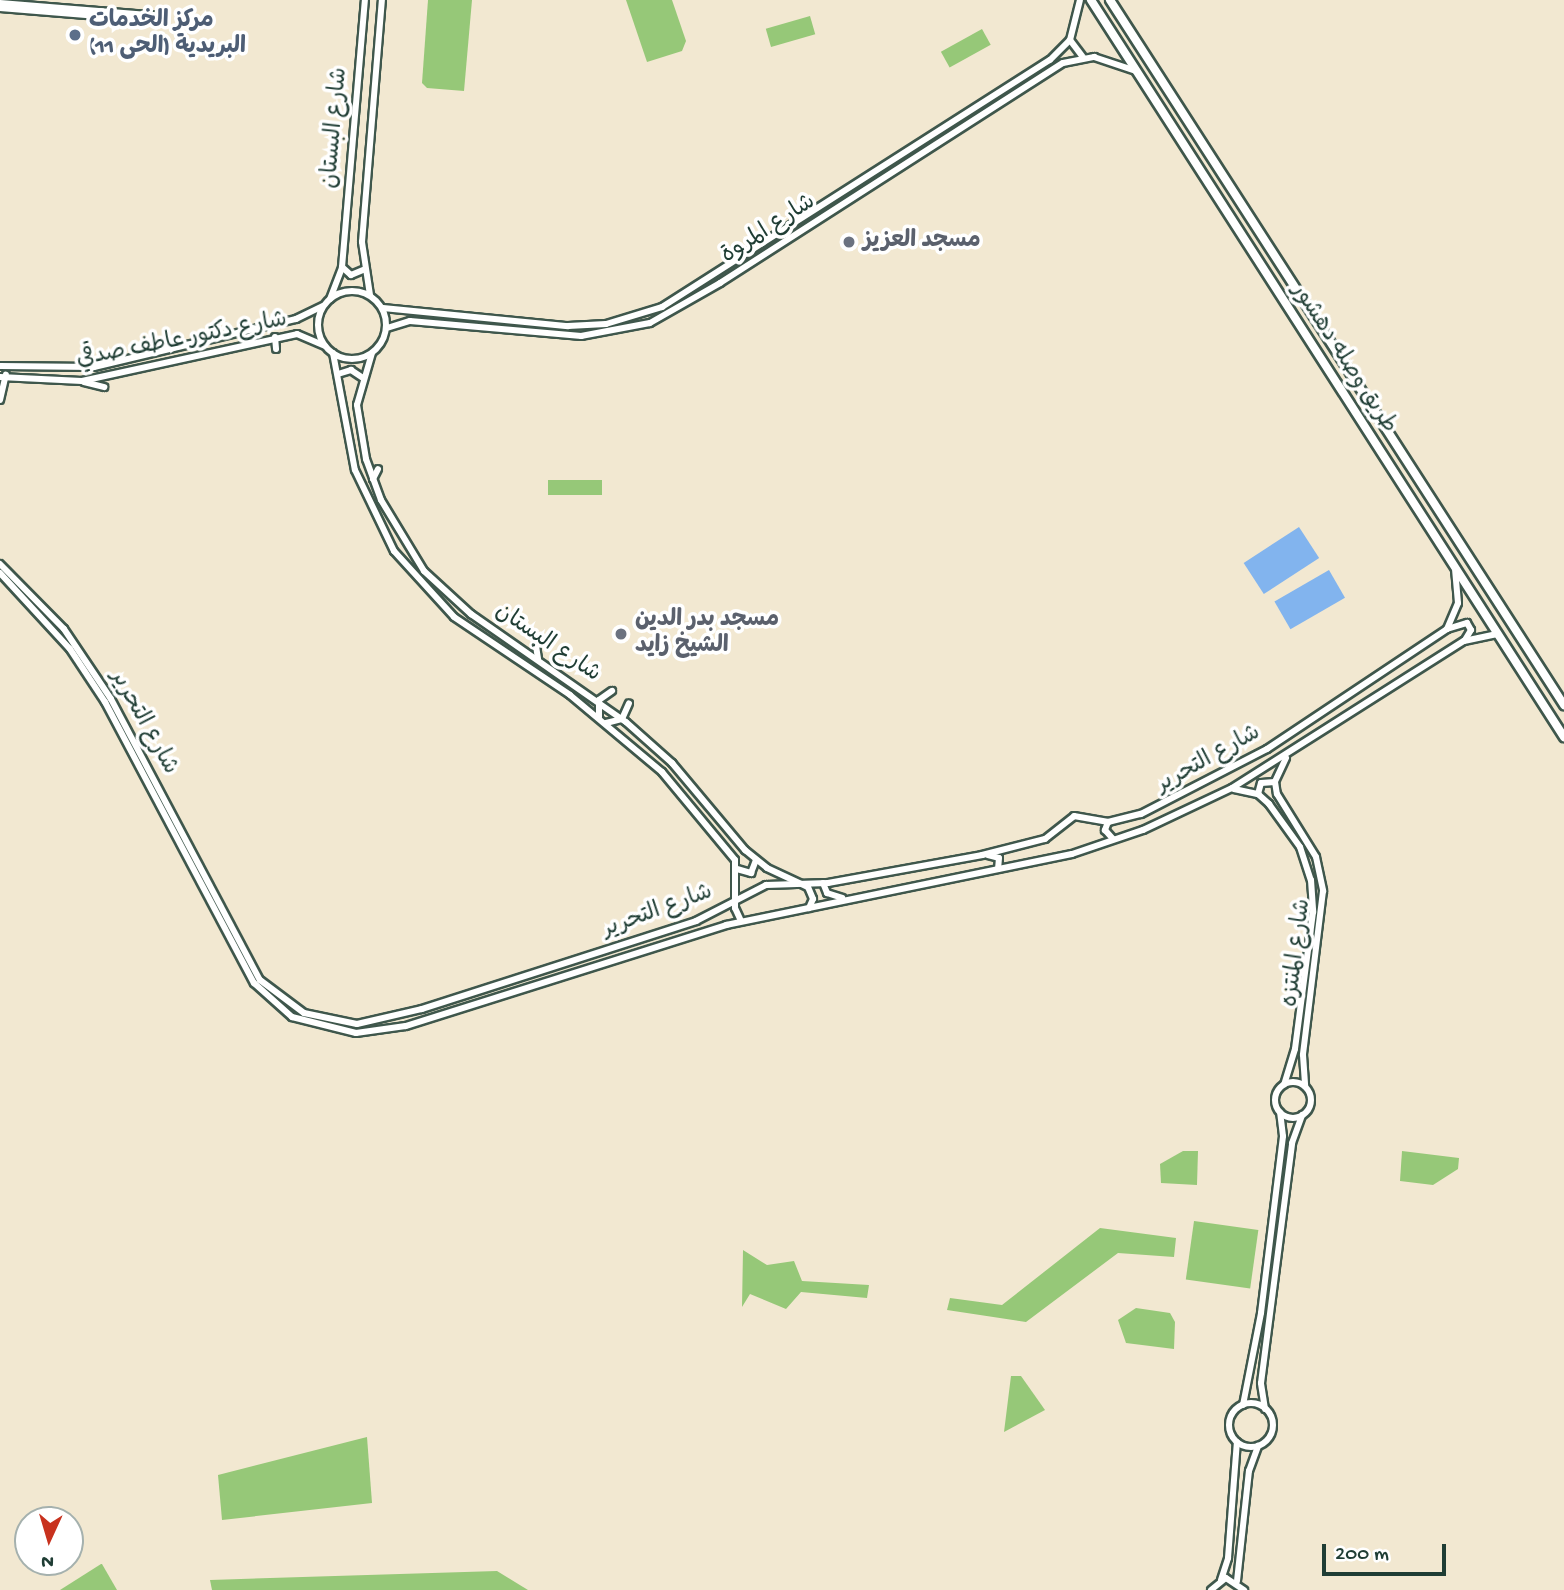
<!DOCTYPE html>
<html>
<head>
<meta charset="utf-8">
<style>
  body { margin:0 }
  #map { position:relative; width:1564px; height:1590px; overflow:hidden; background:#f2e8d1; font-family:"Gochi Hand","Playpen Sans Arabic",sans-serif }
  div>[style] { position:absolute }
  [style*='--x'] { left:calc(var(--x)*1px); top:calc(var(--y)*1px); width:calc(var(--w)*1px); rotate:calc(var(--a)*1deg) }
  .green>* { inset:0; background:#96c878; transform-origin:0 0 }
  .water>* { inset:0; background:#82b4ee; transform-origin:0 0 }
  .roads { filter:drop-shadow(2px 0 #3f574c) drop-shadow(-2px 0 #3f574c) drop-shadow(0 2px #3f574c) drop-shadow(0 -2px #3f574c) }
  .tertiary>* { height:6px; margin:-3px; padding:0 3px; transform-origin:3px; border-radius:3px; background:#fff }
  .tertiary>.ring { margin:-3px; padding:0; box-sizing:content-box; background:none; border:6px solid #fff; border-radius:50% }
  .primary>* { height:8px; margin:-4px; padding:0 4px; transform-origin:4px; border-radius:4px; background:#fff }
  .dots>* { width:19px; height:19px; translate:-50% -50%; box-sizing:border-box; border:4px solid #fff; border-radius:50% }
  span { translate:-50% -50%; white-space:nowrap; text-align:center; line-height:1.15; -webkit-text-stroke:7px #fff; paint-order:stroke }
  .service-label { font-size:23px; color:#4e5e75; font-weight:700 }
  .left { translate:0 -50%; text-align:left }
  .street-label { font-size:23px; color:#1f3d34 }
  .worship-label { font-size:23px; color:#5b616d; font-weight:700 }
  .north { position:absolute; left:14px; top:1506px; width:70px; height:70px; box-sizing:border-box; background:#fff; border:2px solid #a5b1ae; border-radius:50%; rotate:184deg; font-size:19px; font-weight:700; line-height:28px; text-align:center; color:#1f3d34 }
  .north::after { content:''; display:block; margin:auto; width:24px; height:32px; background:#c8321e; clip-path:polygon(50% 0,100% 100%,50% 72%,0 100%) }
  .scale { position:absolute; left:1322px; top:1544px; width:124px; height:32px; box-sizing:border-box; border:4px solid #1f3d34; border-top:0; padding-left:9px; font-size:21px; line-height:24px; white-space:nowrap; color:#1f3d34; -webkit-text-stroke:5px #fff; paint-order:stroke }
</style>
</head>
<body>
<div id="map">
  <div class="green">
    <i style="clip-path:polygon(428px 0,472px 0,464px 91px,427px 88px,422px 83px)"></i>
    <i style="clip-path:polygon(626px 0,672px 0,686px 41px,682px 51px,647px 62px)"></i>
    <i style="left:810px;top:16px;width:19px;height:46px;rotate:74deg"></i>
    <i style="left:982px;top:29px;width:18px;height:47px;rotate:61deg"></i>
    <i style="left:548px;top:480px;width:54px;height:15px"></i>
    <i style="clip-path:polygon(1183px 1151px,1198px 1151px,1197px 1185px,1161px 1183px,1160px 1164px)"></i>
    <i style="clip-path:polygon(1402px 1151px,1459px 1158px,1458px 1169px,1433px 1185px,1400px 1181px)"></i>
    <i style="left:1194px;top:1221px;width:65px;height:59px;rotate:8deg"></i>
    <i style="clip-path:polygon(1100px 1228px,1176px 1238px,1174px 1257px,1118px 1253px,1026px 1322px,947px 1310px,950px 1298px,1002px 1305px)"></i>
    <i style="clip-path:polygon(743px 1250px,767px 1265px,794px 1261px,802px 1281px,869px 1285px,867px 1298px,801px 1292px,786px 1309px,750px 1294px,742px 1307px)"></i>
    <i style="clip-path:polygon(1136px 1308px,1170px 1313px,1175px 1322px,1174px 1349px,1126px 1343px,1118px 1320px)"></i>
    <i style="clip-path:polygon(1011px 1376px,1021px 1376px,1045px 1410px,1004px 1432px)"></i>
    <i style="clip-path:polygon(367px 1437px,372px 1503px,222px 1520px,218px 1475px)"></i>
    <i style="clip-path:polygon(102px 1564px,117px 1590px,60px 1590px,101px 1564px)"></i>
    <i style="clip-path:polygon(497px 1571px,528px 1590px,212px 1590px,210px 1580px)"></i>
  </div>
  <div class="water">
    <i style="left:1299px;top:527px;width:37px;height:66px;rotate:57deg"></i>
    <i style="left:1329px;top:570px;width:32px;height:63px;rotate:60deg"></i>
  </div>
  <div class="roads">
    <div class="tertiary">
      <i style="--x:0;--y:3;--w:161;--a:4.6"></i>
      <i style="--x:0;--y:8;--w:160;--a:4.7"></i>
      <i style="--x:1070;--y:40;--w:21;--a:53"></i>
      <i style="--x:342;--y:267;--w:12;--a:42"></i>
      <i style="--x:351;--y:275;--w:13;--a:-23"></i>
      <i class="ring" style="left:318px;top:291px;width:62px;height:62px"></i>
      <i style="--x:370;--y:295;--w:54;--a:-98.6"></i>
      <i style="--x:362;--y:242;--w:243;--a:-85.3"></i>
      <i style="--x:330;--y:299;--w:34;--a:-69"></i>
      <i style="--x:342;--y:267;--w:268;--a:-85.1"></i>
      <i style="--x:383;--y:308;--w:186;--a:5.6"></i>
      <i style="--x:568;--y:326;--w:38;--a:-3"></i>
      <i style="--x:606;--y:324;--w:59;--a:-16.9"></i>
      <i style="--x:662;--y:307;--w:460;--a:-32.5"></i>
      <i style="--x:1050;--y:60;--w:28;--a:-45"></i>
      <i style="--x:1070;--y:40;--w:41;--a:-76"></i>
      <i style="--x:387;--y:328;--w:24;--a:-17"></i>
      <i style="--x:410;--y:321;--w:172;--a:5"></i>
      <i style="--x:581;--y:336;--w:70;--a:-10.7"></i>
      <i style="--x:650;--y:323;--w:81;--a:-29.7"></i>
      <i style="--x:720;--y:283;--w:407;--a:-32.7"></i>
      <i style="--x:1063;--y:63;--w:32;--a:-11"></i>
      <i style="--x:1094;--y:57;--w:44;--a:18.4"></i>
      <i style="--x:275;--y:337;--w:12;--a:85"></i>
      <i style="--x:333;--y:353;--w:119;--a:79.4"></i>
      <i style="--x:355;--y:470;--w:90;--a:64.3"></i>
      <i style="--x:394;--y:551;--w:89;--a:47.7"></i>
      <i style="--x:454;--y:617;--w:140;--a:33.9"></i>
      <i style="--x:570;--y:695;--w:120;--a:39.9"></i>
      <i style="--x:662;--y:772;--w:114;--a:50.3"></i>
      <i style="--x:735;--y:860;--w:48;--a:90"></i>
      <i style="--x:735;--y:908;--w:14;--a:65"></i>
      <i style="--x:372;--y:353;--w:54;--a:106.1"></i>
      <i style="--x:357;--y:405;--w:55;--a:80.5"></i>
      <i style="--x:366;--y:459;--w:44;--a:69.9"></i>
      <i style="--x:381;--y:500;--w:83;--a:58.8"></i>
      <i style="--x:424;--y:571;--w:64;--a:42.5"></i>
      <i style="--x:471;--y:614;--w:189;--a:34.9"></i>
      <i style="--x:626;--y:722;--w:62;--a:41.7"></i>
      <i style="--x:672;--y:763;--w:114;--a:50"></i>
      <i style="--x:745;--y:850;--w:28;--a:39"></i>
      <i style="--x:767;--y:868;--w:45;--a:24.9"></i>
      <i style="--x:808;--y:887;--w:13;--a:67"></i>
      <i style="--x:813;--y:899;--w:10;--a:114"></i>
      <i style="--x:0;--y:366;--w:94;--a:0.6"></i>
      <i style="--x:94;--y:367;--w:208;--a:-13.4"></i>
      <i style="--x:296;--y:319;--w:30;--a:-26"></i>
      <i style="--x:338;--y:374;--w:14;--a:-17"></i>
      <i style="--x:351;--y:370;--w:14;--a:34"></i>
      <i style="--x:0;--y:377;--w:82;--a:2.8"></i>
      <i style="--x:82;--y:381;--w:220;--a:-12.3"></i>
      <i style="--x:297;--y:334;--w:30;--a:23"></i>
      <i style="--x:84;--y:382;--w:21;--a:14"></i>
      <i style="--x:0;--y:400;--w:26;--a:-77"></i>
      <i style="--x:373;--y:479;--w:11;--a:-63"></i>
      <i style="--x:0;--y:564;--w:91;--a:45.4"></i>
      <i style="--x:64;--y:629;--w:84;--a:56.1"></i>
      <i style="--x:111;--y:699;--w:318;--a:62.1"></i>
      <i style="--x:260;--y:980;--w:55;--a:36.9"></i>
      <i style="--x:304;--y:1013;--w:54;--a:11.7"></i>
      <i style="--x:357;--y:1024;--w:67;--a:-13"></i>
      <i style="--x:422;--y:1009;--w:288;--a:-17.8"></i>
      <i style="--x:696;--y:921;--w:79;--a:-27.2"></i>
      <i style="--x:766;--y:885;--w:62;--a:-1.8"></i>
      <i style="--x:828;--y:883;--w:157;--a:-10.3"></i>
      <i style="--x:982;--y:855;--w:65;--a:-14.3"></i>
      <i style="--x:1045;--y:839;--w:37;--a:-38"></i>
      <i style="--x:1074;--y:816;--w:35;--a:10"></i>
      <i style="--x:1108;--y:822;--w:34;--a:-14"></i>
      <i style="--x:1141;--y:814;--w:142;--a:-27.3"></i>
      <i style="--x:1267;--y:749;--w:216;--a:-33.7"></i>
      <i style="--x:1447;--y:629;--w:28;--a:-67"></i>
      <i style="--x:1458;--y:603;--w:32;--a:-95"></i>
      <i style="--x:0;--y:573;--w:103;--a:47.4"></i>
      <i style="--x:70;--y:649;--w:64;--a:56.6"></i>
      <i style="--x:105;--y:702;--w:318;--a:62.1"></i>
      <i style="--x:254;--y:983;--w:51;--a:41.8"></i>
      <i style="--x:292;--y:1017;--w:66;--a:14"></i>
      <i style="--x:356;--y:1033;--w:50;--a:-8"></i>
      <i style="--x:406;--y:1026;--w:336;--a:-17.5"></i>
      <i style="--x:726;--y:925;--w:353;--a:-11.6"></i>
      <i style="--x:1072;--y:854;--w:75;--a:-18.7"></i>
      <i style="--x:1143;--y:830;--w:98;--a:-25.3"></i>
      <i style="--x:1232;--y:788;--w:275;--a:-32.4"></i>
      <i style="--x:1464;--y:641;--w:35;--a:-12"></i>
      <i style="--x:1447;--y:629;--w:21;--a:-17"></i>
      <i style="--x:1467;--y:623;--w:8;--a:60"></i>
      <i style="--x:1471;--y:630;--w:12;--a:121"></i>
      <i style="--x:536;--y:646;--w:13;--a:81"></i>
      <i style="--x:599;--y:717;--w:17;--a:-90"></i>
      <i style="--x:599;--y:700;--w:16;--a:-35"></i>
      <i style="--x:606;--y:723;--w:16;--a:-14"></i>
      <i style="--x:622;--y:719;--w:17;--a:-66"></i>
      <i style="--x:1286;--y:758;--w:26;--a:115"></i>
      <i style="--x:1275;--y:782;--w:12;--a:81"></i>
      <i style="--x:1277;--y:794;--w:74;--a:58.2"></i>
      <i style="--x:1316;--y:857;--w:35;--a:78"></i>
      <i style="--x:1323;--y:891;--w:165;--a:97"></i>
      <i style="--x:1303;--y:1055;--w:31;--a:86"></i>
      <i style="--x:1234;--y:789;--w:25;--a:12"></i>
      <i style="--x:1258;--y:794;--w:15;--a:42"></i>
      <i style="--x:1269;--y:804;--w:53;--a:54.2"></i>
      <i style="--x:1300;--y:847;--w:35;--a:72"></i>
      <i style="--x:1311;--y:880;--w:32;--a:86"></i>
      <i style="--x:1313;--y:912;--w:138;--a:97.5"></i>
      <i style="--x:1295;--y:1049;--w:37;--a:107"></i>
      <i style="--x:1258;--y:794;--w:11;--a:-75"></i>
      <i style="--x:1261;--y:783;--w:14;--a:-4"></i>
      <i style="--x:1108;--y:822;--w:9;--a:111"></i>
      <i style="--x:1105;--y:830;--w:12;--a:48"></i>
      <i style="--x:988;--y:855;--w:11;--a:15"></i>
      <i style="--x:999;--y:858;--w:11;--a:95"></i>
      <i style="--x:737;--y:869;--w:15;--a:16"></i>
      <i style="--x:751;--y:873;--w:14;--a:-69"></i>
      <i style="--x:823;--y:883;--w:11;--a:68"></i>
      <i style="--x:827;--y:893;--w:16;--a:18"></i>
      <i class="ring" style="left:1275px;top:1082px;width:30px;height:30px"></i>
      <i class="ring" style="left:1229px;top:1403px;width:38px;height:38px"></i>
      <i style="--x:1243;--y:1405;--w:94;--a:-78.9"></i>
      <i style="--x:1261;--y:1313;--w:178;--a:-82.9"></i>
      <i style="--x:1283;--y:1136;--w:24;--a:-97"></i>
      <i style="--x:1265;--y:1409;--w:26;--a:-99"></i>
      <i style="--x:1261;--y:1383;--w:242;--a:-82.6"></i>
      <i style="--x:1292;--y:1143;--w:30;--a:-70"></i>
      <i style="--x:1221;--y:1580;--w:23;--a:-72"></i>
      <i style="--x:1228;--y:1558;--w:116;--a:-85.6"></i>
      <i style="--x:1237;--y:1581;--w:111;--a:-83.8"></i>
      <i style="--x:1249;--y:1471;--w:27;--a:-70"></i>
      <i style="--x:1211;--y:1590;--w:19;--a:-39"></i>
      <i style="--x:1226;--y:1578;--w:22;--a:34"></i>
    </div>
    <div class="primary">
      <i style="--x:1091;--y:0;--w:876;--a:57.31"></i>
      <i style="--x:1110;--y:0;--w:839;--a:57.22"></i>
    </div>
  </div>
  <div class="dots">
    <i style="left:75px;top:35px;background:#5c6f8a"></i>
    <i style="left:849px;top:242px;background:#6b7280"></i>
    <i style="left:621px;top:634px;background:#6b7280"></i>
  </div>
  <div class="service-label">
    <span class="left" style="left:89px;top:35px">مركز الخدمات<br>البريدية (الحى 11)</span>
  </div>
  <div class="street-label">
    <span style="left:336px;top:128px;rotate:-85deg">شارع البستان</span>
    <span style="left:769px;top:230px;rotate:-33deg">شارع المروة</span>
    <span style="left:182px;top:341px;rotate:-11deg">شارع دكتور عاطف صدقي</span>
    <span style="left:1343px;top:359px;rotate:57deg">طريق وصله دهشور</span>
    <span style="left:547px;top:644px;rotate:34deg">شارع البستان</span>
    <span style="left:143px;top:723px;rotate:61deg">شارع التحرير</span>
    <span style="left:1209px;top:760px;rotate:-29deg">شارع التحرير</span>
    <span style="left:658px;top:912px;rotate:-20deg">شارع التحرير</span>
    <span style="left:1298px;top:953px;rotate:-83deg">شارع المنتزه</span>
  </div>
  <div class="worship-label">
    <span class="left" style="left:863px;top:242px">مسجد العزيز</span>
    <span class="left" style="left:635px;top:634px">مسجد بدر الدين<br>الشيخ زايد</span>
  </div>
  <div class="north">N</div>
  <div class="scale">200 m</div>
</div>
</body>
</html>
